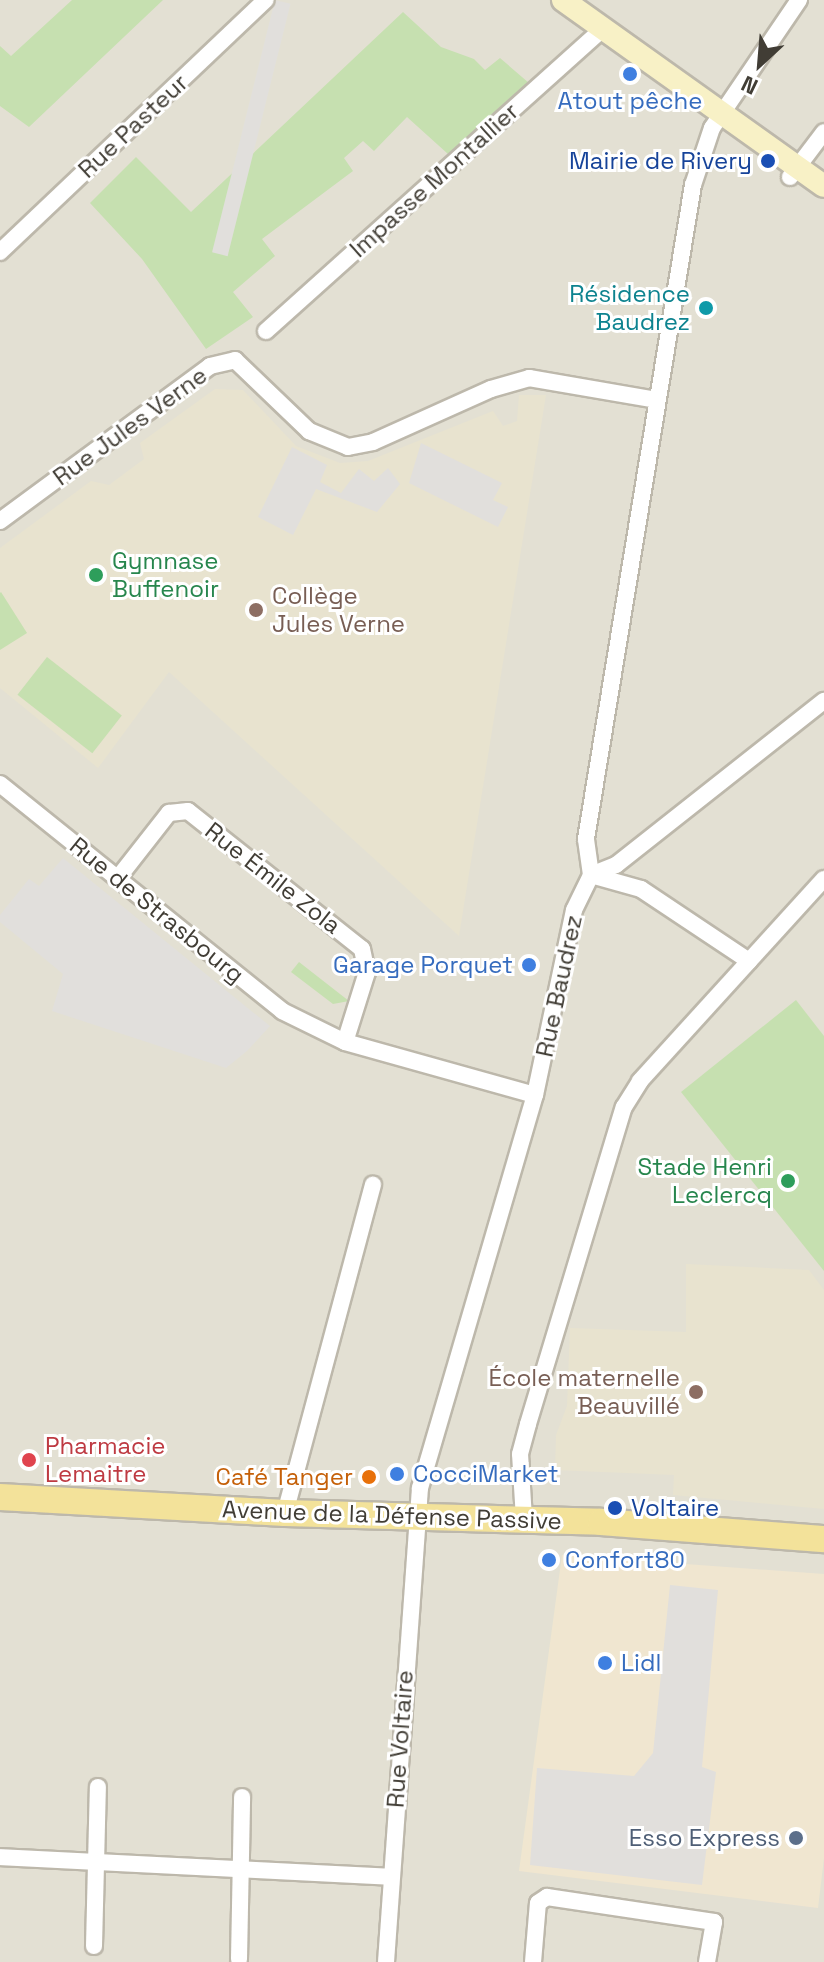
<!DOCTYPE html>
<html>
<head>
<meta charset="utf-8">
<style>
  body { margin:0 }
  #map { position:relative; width:824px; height:1962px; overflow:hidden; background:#f0ede4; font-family:"Space Grotesk",sans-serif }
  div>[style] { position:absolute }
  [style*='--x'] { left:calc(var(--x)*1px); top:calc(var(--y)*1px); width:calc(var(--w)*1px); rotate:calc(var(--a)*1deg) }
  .residential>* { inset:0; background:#e3e0d3; transform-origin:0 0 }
  .commercial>* { inset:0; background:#f0e6d0 }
  .education>* { inset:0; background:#e8e3cf }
  .green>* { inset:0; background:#c6e0b0; transform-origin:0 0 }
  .parking>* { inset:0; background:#e1dfdc; transform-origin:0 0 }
  .roads { filter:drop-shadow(2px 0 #bdb8ab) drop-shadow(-2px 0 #bdb8ab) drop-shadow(0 2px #bdb8ab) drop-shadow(0 -2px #bdb8ab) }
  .minor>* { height:16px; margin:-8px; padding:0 8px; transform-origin:8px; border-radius:8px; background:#fff }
  .secondary>* { height:22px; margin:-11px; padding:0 11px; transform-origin:11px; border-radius:11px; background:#f8f1c6 }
  .primary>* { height:26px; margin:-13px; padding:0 13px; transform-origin:13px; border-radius:13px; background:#f3e29a }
  .dots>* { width:22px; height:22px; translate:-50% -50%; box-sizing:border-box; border:4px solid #fff; border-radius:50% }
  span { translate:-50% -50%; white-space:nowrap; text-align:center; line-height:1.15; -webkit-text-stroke:6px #fff; paint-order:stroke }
  .shop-label { font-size:24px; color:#366cbe }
  .right { translate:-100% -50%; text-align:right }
  .left { translate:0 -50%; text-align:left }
  .street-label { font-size:24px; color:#413d35 }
  .transit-label { font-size:24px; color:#164399 }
  .culture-label { font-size:24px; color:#0d838f }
  .leisure-label { font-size:24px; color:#27864d }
  .education-label { font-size:24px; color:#785e54 }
  .health-label { font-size:24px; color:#be3a42 }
  .food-label { font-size:24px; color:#c56008 }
  .service-label { font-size:24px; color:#4e5e75 }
  .north { position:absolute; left:720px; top:24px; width:80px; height:80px; -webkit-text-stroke:6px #fff; paint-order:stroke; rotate:206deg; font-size:22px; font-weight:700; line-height:32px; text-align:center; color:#413d35 }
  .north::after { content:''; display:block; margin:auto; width:28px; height:36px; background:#413d35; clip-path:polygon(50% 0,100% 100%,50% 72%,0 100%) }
</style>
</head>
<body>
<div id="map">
  <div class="residential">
    <i style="left:0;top:0;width:824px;height:1962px"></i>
  </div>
  <div class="commercial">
    <i style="clip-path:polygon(562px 1555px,824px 1574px,824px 1858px,818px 1908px,519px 1871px)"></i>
  </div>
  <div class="education">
    <i style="clip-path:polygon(215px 389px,243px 390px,296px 446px,340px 463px,368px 461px,493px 411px,503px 426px,517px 421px,519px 395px,546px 395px,459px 936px,169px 672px,98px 768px,0 688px,0 548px,91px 481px,109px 485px,144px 459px,140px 443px)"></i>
    <i style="clip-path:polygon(686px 1264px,809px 1270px,824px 1290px,824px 1509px,673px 1495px,674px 1475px,555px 1470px,556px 1435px,567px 1406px,570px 1328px,686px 1332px)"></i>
  </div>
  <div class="green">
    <i style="clip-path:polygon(72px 0,163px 0,29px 127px,0 106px,0 46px,11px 56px)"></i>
    <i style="clip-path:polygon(403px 12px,441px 47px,474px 59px,485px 70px,500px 58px,529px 83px,448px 154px,407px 117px,374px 151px,363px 141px,344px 158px,353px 171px,262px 239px,275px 256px,233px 292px,253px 317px,206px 349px,142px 259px,90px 203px,136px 157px,191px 212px)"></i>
    <i style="clip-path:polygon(1px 592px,27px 633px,0 650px,0 593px)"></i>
    <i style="left:47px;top:657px;width:95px;height:48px;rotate:38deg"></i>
    <i style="clip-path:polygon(299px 962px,349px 1001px,333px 1004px,291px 972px)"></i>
    <i style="clip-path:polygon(796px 1000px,824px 1036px,824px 1271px,681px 1092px)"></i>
  </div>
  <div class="parking">
    <i style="left:275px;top:0;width:16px;height:260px;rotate:14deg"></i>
    <i style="clip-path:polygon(421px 443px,502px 483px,493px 500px,508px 507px,498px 527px,409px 483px)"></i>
    <i style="clip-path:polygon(292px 447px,327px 465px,320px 482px,341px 493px,359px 469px,374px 481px,388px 468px,400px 484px,377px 512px,316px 489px,293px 535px,258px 517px)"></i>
    <i style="clip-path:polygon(63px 858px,270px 1026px,247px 1051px,226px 1068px,52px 1011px,63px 974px,0 922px,0 915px,29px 879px,39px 886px)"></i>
    <i style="clip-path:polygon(670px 1585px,718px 1590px,702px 1767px,716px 1772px,702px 1885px,530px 1865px,537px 1768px,634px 1776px,653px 1753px)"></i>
  </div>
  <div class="roads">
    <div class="minor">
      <i style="--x:790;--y:177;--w:56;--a:-52.9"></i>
      <i style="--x:0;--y:252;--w:366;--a:-43.5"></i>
      <i style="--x:266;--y:331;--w:452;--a:-41.9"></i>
      <i style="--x:0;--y:521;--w:261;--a:-36.4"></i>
      <i style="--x:210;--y:366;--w:26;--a:-13"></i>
      <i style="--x:235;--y:360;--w:103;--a:43.8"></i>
      <i style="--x:309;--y:431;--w:42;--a:22.3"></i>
      <i style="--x:348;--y:447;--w:25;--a:-11"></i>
      <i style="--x:373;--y:442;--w:129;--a:-24.2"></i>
      <i style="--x:491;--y:389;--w:40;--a:-16"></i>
      <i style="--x:529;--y:378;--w:129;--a:9.8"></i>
      <i style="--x:0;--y:784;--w:362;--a:38.8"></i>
      <i style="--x:282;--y:1011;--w:70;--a:26.2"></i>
      <i style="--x:345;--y:1042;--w:197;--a:15.6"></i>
      <i style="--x:591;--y:875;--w:27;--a:-22"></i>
      <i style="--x:616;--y:865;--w:265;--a:-38.3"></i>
      <i style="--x:591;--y:875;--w:52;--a:15.6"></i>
      <i style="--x:641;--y:889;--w:130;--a:33.7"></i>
      <i style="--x:118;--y:878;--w:83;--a:-51.9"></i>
      <i style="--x:169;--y:813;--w:19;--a:-6"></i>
      <i style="--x:188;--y:811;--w:222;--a:38.4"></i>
      <i style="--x:362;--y:949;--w:24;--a:78"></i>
      <i style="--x:367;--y:972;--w:73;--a:107.4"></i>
      <i style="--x:285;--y:1513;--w:340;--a:-75"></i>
      <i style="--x:524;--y:1519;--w:65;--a:-93.5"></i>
      <i style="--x:520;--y:1454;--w:31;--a:-75"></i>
      <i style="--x:528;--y:1424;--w:331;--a:-73.2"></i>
      <i style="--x:624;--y:1107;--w:31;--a:-58"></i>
      <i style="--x:640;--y:1081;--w:273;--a:-47.7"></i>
      <i style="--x:0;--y:1857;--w:392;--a:2.9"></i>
      <i style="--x:94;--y:1946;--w:159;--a:-88.6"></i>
      <i style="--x:239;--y:1959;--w:162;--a:-88.9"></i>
      <i style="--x:386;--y:1962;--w:475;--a:-85.9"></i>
      <i style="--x:420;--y:1488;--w:409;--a:-73.7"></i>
      <i style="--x:535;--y:1095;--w:189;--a:-78.1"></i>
      <i style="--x:574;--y:910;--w:39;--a:-64"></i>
      <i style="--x:591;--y:875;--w:36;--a:-98"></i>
      <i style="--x:586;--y:839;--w:663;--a:-80.71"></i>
      <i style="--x:693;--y:185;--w:60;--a:-71.6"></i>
      <i style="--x:712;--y:128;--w:155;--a:-55.8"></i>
      <i style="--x:533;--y:1962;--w:59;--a:-85.2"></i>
      <i style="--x:538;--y:1903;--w:11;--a:-34"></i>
      <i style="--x:547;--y:1897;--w:169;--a:8.5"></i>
      <i style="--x:714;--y:1922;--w:41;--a:99.9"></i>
    </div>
    <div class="secondary">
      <i style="--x:563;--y:0;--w:320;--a:35.5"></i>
    </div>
    <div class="primary">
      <i style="--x:0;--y:1497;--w:285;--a:3.2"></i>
      <i style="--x:285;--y:1513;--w:316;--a:1.6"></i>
      <i style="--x:601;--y:1522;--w:224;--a:4.4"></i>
    </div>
  </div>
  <div class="dots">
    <i style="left:630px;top:74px;background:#3f7fe0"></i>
    <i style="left:768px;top:161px;background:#1a4fb4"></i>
    <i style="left:706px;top:308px;background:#0f9aa8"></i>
    <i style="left:96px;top:575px;background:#2e9e5b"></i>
    <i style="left:256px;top:610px;background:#8d6e63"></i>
    <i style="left:529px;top:965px;background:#3f7fe0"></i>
    <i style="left:788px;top:1181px;background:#2e9e5b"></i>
    <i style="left:696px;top:1392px;background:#8d6e63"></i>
    <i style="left:29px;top:1460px;background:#e0444e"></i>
    <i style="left:397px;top:1474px;background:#3f7fe0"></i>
    <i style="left:369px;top:1477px;background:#e8710a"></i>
    <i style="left:615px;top:1508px;background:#1a4fb4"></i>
    <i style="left:549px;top:1560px;background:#3f7fe0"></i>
    <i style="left:605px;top:1663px;background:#3f7fe0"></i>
    <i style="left:796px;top:1838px;background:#5c6f8a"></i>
  </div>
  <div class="shop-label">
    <span style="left:630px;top:101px">Atout pêche</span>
    <span class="right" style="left:513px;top:965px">Garage Porquet</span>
    <span class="left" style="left:413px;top:1474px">CocciMarket</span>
    <span class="left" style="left:565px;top:1560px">Confort80</span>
    <span class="left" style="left:621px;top:1663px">Lidl</span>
  </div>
  <div class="street-label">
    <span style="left:133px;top:126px;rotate:-43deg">Rue Pasteur</span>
    <span style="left:434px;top:180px;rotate:-42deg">Impasse Montallier</span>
    <span style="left:130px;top:426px;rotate:-36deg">Rue Jules Verne</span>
    <span style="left:273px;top:878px;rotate:38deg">Rue Émile Zola</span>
    <span style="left:157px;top:910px;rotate:39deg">Rue de Strasbourg</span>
    <span style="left:559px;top:986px;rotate:-78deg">Rue Baudrez</span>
    <span style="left:392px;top:1515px;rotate:2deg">Avenue de la Défense Passive</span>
    <span style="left:400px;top:1739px;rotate:-86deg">Rue Voltaire</span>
  </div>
  <div class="transit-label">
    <span class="right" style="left:752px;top:161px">Mairie de Rivery</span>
    <span class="left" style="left:631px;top:1508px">Voltaire</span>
  </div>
  <div class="culture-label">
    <span class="right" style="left:690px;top:308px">Résidence<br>Baudrez</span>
  </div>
  <div class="leisure-label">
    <span class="left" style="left:112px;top:575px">Gymnase<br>Buffenoir</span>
    <span class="right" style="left:772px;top:1181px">Stade Henri<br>Leclercq</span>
  </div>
  <div class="education-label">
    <span class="left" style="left:272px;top:610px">Collège<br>Jules Verne</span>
    <span class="right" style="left:680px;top:1392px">École maternelle<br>Beauvillé</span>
  </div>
  <div class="health-label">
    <span class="left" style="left:45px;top:1460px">Pharmacie<br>Lemaitre</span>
  </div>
  <div class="food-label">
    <span class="right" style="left:353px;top:1477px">Café Tanger</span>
  </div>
  <div class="service-label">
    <span class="right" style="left:780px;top:1838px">Esso Express</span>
  </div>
  <div class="north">N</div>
</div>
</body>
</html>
